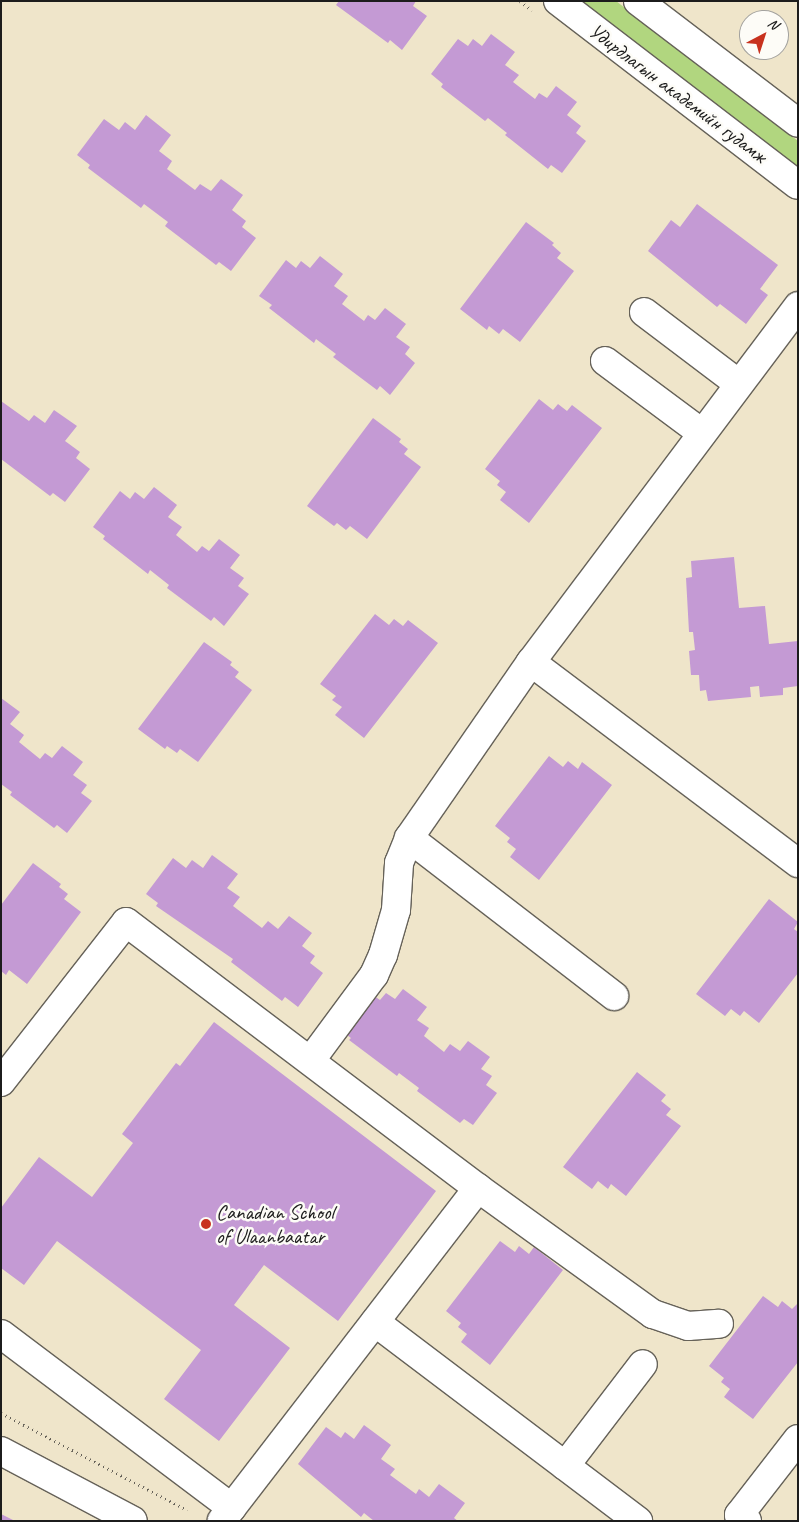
<!DOCTYPE html>
<html>
<head>
<meta charset="utf-8">
<style>
  body { margin:0 }
  #map { position:relative; width:799px; height:1522px; overflow:hidden; background:#efe5ca; font-family:Caveat,sans-serif }
  div>[style] { position:absolute }
  [style*='--x'] { left:calc(var(--x)*1px); top:calc(var(--y)*1px); width:calc(var(--w)*1px); rotate:calc(var(--a)*1deg) }
  .green>* { inset:0; background:#b1d67f }
  .building>* { inset:0; background:#c49ad4 }
  .path>* { height:3px; margin-top:-1.5px; transform-origin:0; background:repeating-linear-gradient(90deg,#666259 0 1px,transparent 0 5px) }
  .roads { filter:drop-shadow(1px 0 #666259) drop-shadow(-1px 0 #666259) drop-shadow(0 1px #666259) drop-shadow(0 -1px #666259) }
  .minor>* { height:28px; margin:-14px; padding:0 14px; transform-origin:14px; border-radius:14px; background:#fff }
  .major>* { height:28px; margin:-14px; padding:0 14px; transform-origin:14px; border-radius:14px; background:#fff }
  .dots>* { width:14px; height:14px; translate:-50% -50%; box-sizing:border-box; border:2px solid #fdfcf7; border-radius:50% }
  span { translate:-50% -50%; white-space:nowrap; text-align:center; line-height:1.15; -webkit-text-stroke:5px #fdfcf7; paint-order:stroke }
  .street-label { font-size:21px; color:#1c1c1c }
  .poi-label { font-size:21px; color:#1c1c1c }
  .left { translate:0 -50%; text-align:left }
  .frame { position:absolute; inset:0; border:2px solid #1c1c1c; pointer-events:none }
  .north { position:absolute; left:739px; top:10px; width:50px; height:50px; box-sizing:border-box; background:#fdfcf7; border:1px solid #a3a29f; border-radius:50%; rotate:40deg; font-size:14px; font-weight:700; line-height:20px; text-align:center; color:#1c1c1c }
  .north::after { content:''; display:block; margin:auto; width:18px; height:22px; background:#c8321e; clip-path:polygon(50% 0,100% 100%,50% 72%,0 100%) }
</style>
</head>
<body>
<div id="map">
  <div class="green">
    <i style="clip-path:polygon(579px 1px,616px 1px,798px 141px,798px 167px)"></i>
  </div>
  <div class="building">
    <i style="clip-path:polygon(339px 1px,416px 1px,413px 6px,427px 16px,402px 50px,390px 40px,388px 43px,336px 5px)"></i>
    <i style="clip-path:polygon(491px 34px,515px 52px,505px 65px,519px 75px,513px 82px,535px 99px,539px 93px,547px 98px,556px 86px,577px 102px,567px 115px,581px 126px,576px 133px,586px 141px,562px 173px,551px 165px,548px 169px,505px 135px,507px 133px,488px 118px,485px 121px,441px 87px,443px 84px,431px 74px,458px 39px,468px 46px,473px 39px,482px 46px)"></i>
    <i style="clip-path:polygon(146px 115px,171px 135px,159px 151px,172px 161px,167px 169px,195px 190px,200px 184px,211px 191px,221px 179px,243px 195px,232px 210px,246px 221px,242px 227px,256px 238px,231px 271px,219px 262px,216px 265px,165px 226px,168px 222px,144px 204px,141px 208px,88px 168px,90px 165px,77px 155px,104px 119px,119px 130px,125px 122px,135px 130px)"></i>
    <i style="clip-path:polygon(697px 204px,778px 265px,760px 289px,768px 295px,746px 324px,720px 304px,717px 307px,648px 251px,671px 220px,680px 227px)"></i>
    <i style="clip-path:polygon(526px 222px,554px 243px,552px 245px,561px 253px,557px 258px,574px 271px,520px 342px,503px 329px,499px 334px,489px 326px,487px 330px,460px 309px)"></i>
    <i style="clip-path:polygon(320px 256px,343px 274px,334px 286px,348px 296px,342px 304px,364px 321px,368px 315px,375px 320px,385px 308px,406px 324px,396px 337px,410px 347px,405px 354px,415px 363px,390px 395px,380px 386px,377px 390px,333px 357px,336px 354px,316px 339px,314px 343px,269px 308px,272px 305px,259px 296px,286px 260px,296px 268px,301px 261px,310px 268px)"></i>
    <i style="clip-path:polygon(539px 399px,553px 410px,558px 404px,567px 411px,572px 405px,602px 428px,529px 523px,500px 500px,506px 492px,497px 485px,500px 481px,485px 469px)"></i>
    <i style="clip-path:polygon(1px 401px,29px 421px,34px 415px,45px 423px,54px 410px,77px 426px,65px 441px,80px 452px,76px 458px,90px 469px,65px 502px,53px 493px,50px 496px,1px 459px)"></i>
    <i style="clip-path:polygon(373px 418px,401px 439px,399px 442px,408px 449px,404px 454px,421px 467px,367px 539px,350px 526px,346px 530px,337px 523px,334px 526px,307px 506px)"></i>
    <i style="clip-path:polygon(154px 487px,177px 505px,168px 517px,182px 527px,176px 535px,197px 552px,202px 546px,209px 551px,219px 539px,240px 555px,230px 568px,244px 578px,238px 586px,249px 594px,224px 626px,214px 617px,211px 621px,167px 588px,169px 585px,150px 570px,148px 574px,103px 539px,105px 536px,93px 527px,120px 491px,130px 499px,135px 492px,144px 499px)"></i>
    <i style="clip-path:polygon(734px 557px,739px 608px,765px 606px,769px 644px,798px 641px,798px 686px,783px 688px,783px 695px,760px 697px,759px 686px,750px 687px,751px 697px,708px 701px,706px 690px,700px 691px,699px 675px,691px 675px,689px 651px,695px 650px,693px 632px,689px 632px,686px 578px,692px 577px,691px 561px)"></i>
    <i style="clip-path:polygon(375px 614px,389px 625px,394px 619px,403px 626px,408px 620px,438px 643px,364px 738px,335px 715px,342px 707px,332px 700px,336px 696px,320px 684px)"></i>
    <i style="clip-path:polygon(204px 642px,232px 662px,230px 665px,239px 672px,235px 677px,252px 690px,198px 762px,180px 749px,177px 753px,167px 746px,165px 749px,138px 729px)"></i>
    <i style="clip-path:polygon(1px 698px,20px 712px,10px 724px,24px 735px,19px 742px,40px 759px,45px 753px,52px 758px,62px 746px,83px 762px,73px 775px,87px 785px,81px 793px,92px 801px,67px 833px,57px 825px,54px 828px,10px 795px,12px 792px,1px 784px)"></i>
    <i style="clip-path:polygon(549px 756px,563px 767px,568px 761px,578px 769px,582px 762px,612px 785px,539px 880px,510px 857px,516px 849px,507px 842px,510px 838px,495px 826px)"></i>
    <i style="clip-path:polygon(212px 855px,238px 874px,227px 888px,240px 897px,233px 906px,262px 928px,268px 921px,278px 929px,289px 916px,312px 933px,302px 946px,315px 956px,310px 963px,323px 973px,298px 1007px,285px 997px,282px 1001px,231px 962px,233px 959px,156px 906px,158px 903px,146px 894px,173px 858px,186px 868px,192px 860px,203px 868px)"></i>
    <i style="clip-path:polygon(33px 863px,61px 884px,59px 887px,68px 894px,64px 899px,81px 912px,27px 984px,9px 970px,6px 975px,1px 971px,1px 905px)"></i>
    <i style="clip-path:polygon(769px 899px,798px 922px,794px 929px,798px 932px,798px 973px,759px 1023px,744px 1011px,740px 1016px,731px 1009px,725px 1016px,696px 994px)"></i>
    <i style="clip-path:polygon(403px 989px,427px 1007px,417px 1020px,429px 1028px,424px 1036px,444px 1052px,450px 1044px,460px 1051px,468px 1041px,490px 1057px,481px 1069px,492px 1076px,486px 1085px,497px 1093px,473px 1125px,464px 1119px,460px 1123px,417px 1091px,419px 1088px,399px 1073px,397px 1076px,349px 1040px,351px 1038px,339px 1029px,367px 991px,380px 1000px,386px 993px,395px 999px)"></i>
    <i style="clip-path:polygon(214px 1022px,436px 1191px,338px 1321px,264px 1265px,234px 1305px,290px 1348px,219px 1441px,164px 1399px,201px 1350px,57px 1241px,24px 1285px,1px 1268px,1px 1208px,39px 1157px,92px 1197px,133px 1143px,122px 1134px,176px 1063px,180px 1066px)"></i>
    <i style="clip-path:polygon(637px 1072px,666px 1095px,661px 1101px,671px 1109px,666px 1115px,681px 1126px,626px 1196px,611px 1184px,608px 1189px,598px 1181px,592px 1189px,563px 1167px)"></i>
    <i style="clip-path:polygon(500px 1241px,515px 1252px,519px 1246px,529px 1254px,534px 1247px,563px 1270px,490px 1365px,461px 1342px,467px 1334px,458px 1327px,461px 1323px,446px 1311px)"></i>
    <i style="clip-path:polygon(763px 1296px,778px 1307px,782px 1301px,792px 1309px,798px 1303px,798px 1362px,753px 1419px,724px 1397px,730px 1389px,721px 1382px,724px 1378px,709px 1366px)"></i>
    <i style="clip-path:polygon(364px 1425px,391px 1445px,381px 1459px,395px 1469px,390px 1475px,416px 1494px,419px 1489px,429px 1497px,439px 1484px,465px 1503px,454px 1518px,458px 1521px,374px 1521px,364px 1513px,361px 1517px,298px 1464px,326px 1427px,341px 1438px,345px 1432px,354px 1439px)"></i>
    <i style="clip-path:polygon(1px 1514px,15px 1521px,1px 1521px)"></i>
  </div>
  <div class="path">
    <i style="--x:520;--y:1;--w:15;--a:37"></i>
    <i style="--x:1;--y:1413;--w:210;--a:27.5"></i>
  </div>
  <div class="roads">
    <div class="minor">
      <i style="--x:644;--y:312;--w:119;--a:37.2"></i>
      <i style="--x:605;--y:361;--w:121;--a:36.6"></i>
      <i style="--x:531;--y:662;--w:334;--a:37"></i>
      <i style="--x:409;--y:838;--w:259;--a:37.6"></i>
      <i style="--x:311;--y:1060;--w:106;--a:-53.5"></i>
      <i style="--x:374;--y:975;--w:22;--a:-66"></i>
      <i style="--x:383;--y:955;--w:47;--a:-73.9"></i>
      <i style="--x:396;--y:910;--w:47;--a:-86.3"></i>
      <i style="--x:399;--y:863;--w:27;--a:-68"></i>
      <i style="--x:409;--y:838;--w:214;--a:-55.3"></i>
      <i style="--x:531;--y:662;--w:445;--a:-53.1"></i>
      <i style="--x:1;--y:1082;--w:203;--a:-52"></i>
      <i style="--x:126;--y:922;--w:441;--a:37.1"></i>
      <i style="--x:478;--y:1188;--w:420;--a:127.6"></i>
      <i style="--x:478;--y:1188;--w:216;--a:35.8"></i>
      <i style="--x:653;--y:1314;--w:37;--a:19"></i>
      <i style="--x:688;--y:1326;--w:31;--a:-4"></i>
      <i style="--x:375;--y:1322;--w:330;--a:37.1"></i>
      <i style="--x:1;--y:1334;--w:289;--a:37"></i>
      <i style="--x:1;--y:1451;--w:149;--a:27.9"></i>
      <i style="--x:565;--y:1466;--w:128;--a:-52.6"></i>
      <i style="--x:747;--y:1521;--w:10;--a:-143"></i>
      <i style="--x:739;--y:1515;--w:96;--a:-52.2"></i>
    </div>
    <div class="major">
      <i style="--x:558;--y:1;--w:302;--a:37.5"></i>
      <i style="--x:638;--y:1;--w:201;--a:37.3"></i>
    </div>
  </div>
  <div class="dots">
    <i style="left:206px;top:1224px;background:#c8321e"></i>
  </div>
  <div class="street-label">
    <span style="left:678px;top:93px;rotate:37deg">Удирдлагын академийн гудамж</span>
  </div>
  <div class="poi-label">
    <span class="left" style="left:216px;top:1224px">Canadian School<br>of Ulaanbaatar</span>
  </div>
  <div class="frame"></div>
  <div class="north">N</div>
</div>
</body>
</html>
